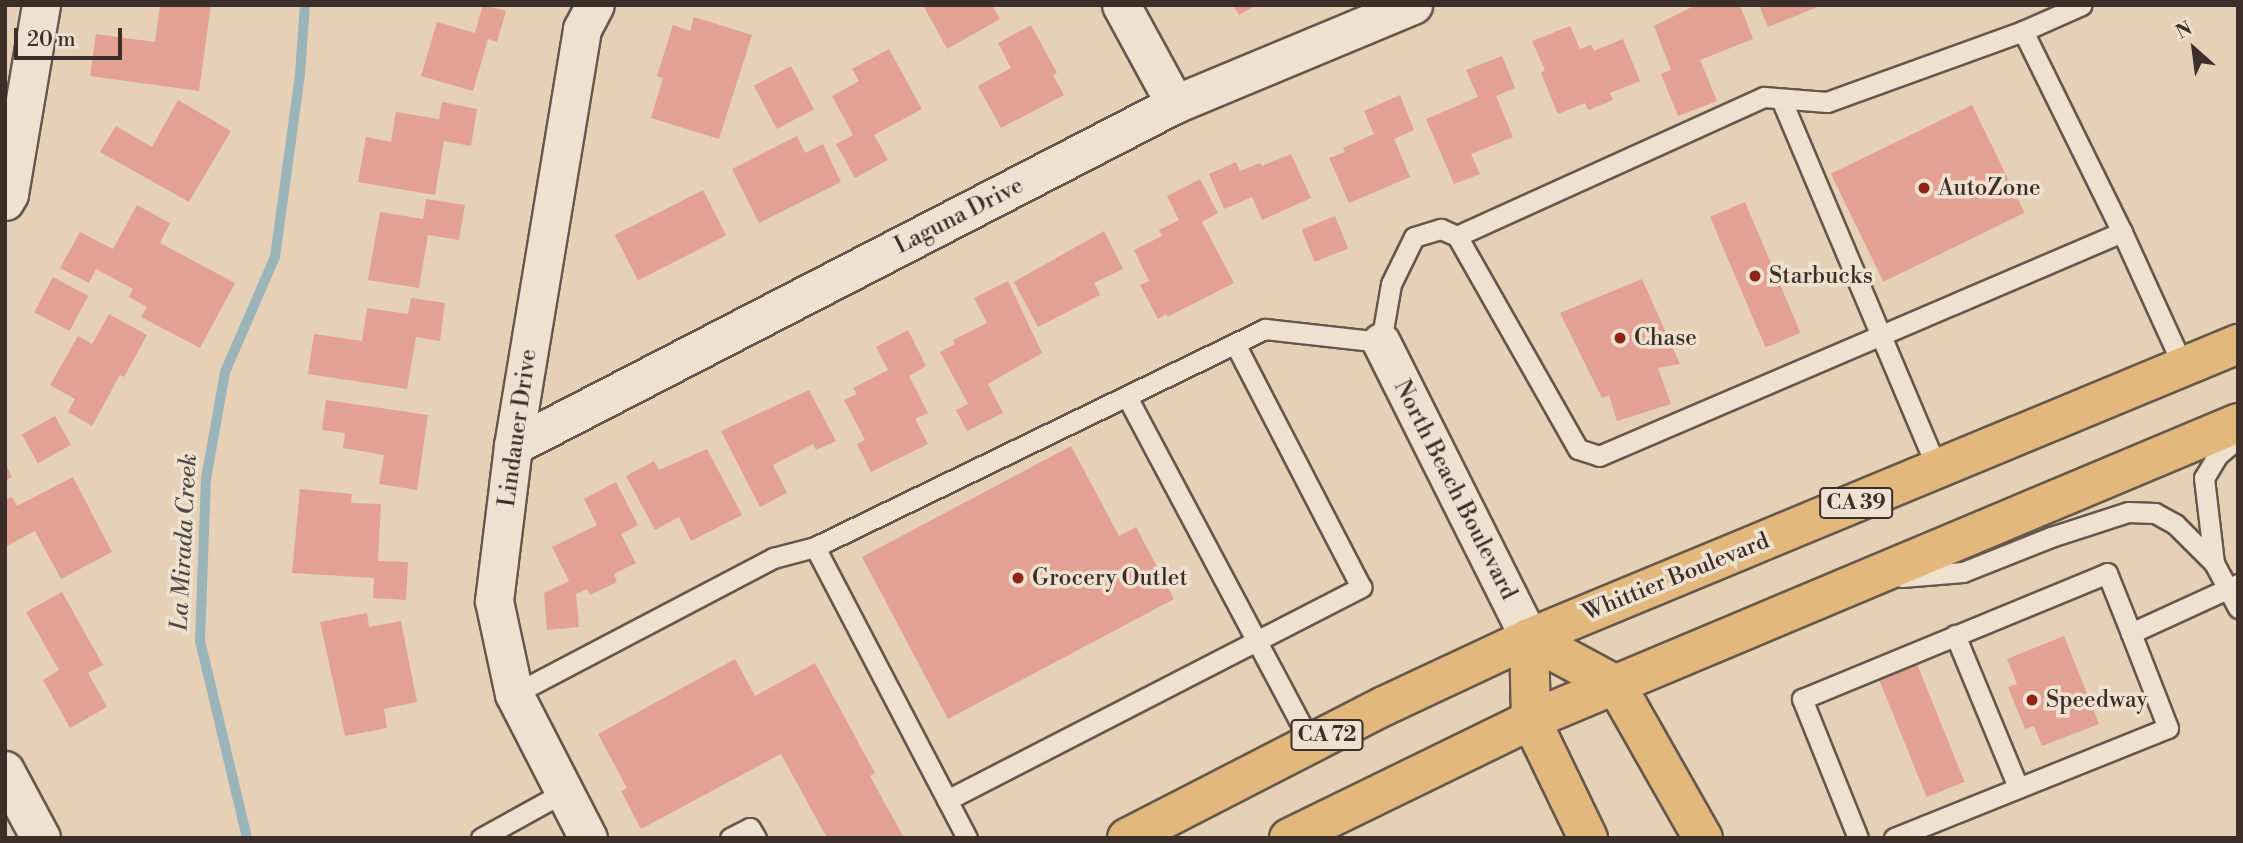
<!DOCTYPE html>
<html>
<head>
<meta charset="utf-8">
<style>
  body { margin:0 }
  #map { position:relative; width:2243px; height:843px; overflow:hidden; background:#e6d1b7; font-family:"Libre Bodoni",serif }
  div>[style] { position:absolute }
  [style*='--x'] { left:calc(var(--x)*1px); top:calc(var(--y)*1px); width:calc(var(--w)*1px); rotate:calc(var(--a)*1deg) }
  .stream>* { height:10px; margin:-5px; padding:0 5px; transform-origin:5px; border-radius:5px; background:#9bb4b9 }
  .building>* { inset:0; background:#e2a192; transform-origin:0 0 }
  .roads { filter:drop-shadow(2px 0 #66574c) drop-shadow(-2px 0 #66574c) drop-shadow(0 2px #66574c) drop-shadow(0 -2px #66574c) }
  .service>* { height:19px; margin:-9.5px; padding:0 9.5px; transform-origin:9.5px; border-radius:9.5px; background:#efe1d0 }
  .minor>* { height:37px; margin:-18.5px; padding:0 18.5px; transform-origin:18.5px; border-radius:18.5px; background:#efe1d0 }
  .tertiary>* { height:38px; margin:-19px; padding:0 19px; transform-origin:19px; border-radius:19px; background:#efe1d0 }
  .primary>* { height:38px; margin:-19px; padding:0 19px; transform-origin:19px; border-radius:19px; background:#e3b87c }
  .dots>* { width:19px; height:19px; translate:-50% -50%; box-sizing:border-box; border:4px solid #efe1d0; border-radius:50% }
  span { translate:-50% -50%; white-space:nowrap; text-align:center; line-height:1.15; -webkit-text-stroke:7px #efe1d0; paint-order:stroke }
  .shield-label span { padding:2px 5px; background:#efe1d0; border:2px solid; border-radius:5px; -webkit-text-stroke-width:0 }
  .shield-label { font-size:21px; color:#3c2e28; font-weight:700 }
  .poi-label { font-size:23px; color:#3c2e28 }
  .left { translate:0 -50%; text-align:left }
  .street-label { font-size:23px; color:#3c2e28 }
  .water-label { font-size:24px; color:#4f4945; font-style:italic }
  .frame { position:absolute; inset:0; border:7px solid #3c2e28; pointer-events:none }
  .north { position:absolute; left:2159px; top:14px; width:70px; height:70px; -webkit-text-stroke:5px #efe1d0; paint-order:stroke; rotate:332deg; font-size:19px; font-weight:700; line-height:28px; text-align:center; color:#3c2e28 }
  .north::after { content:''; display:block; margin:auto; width:24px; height:32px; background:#3c2e28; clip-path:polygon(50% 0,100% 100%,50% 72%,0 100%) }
  .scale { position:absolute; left:14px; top:28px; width:108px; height:32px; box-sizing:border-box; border:4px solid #3c2e28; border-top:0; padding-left:9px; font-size:21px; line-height:24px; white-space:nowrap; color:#3c2e28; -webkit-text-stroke:5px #efe1d0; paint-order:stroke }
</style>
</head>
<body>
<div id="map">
  <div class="stream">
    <i style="--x:247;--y:838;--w:203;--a:-103.4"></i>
    <i style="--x:200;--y:641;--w:162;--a:-87.9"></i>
    <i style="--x:206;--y:479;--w:109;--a:-79.9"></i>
    <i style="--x:225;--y:372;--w:125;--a:-66.5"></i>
    <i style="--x:275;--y:257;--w:185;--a:-82.2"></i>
    <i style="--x:300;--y:74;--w:69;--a:-85.9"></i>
  </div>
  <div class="building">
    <i style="clip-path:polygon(160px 5px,211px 5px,199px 91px,90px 76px,96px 34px,155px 42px)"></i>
    <i style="clip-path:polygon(483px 5px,506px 11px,497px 42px,488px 39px,473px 91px,421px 76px,437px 22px,475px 33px)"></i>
    <i style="clip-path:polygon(923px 5px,992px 5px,1000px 19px,947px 49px)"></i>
    <i style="clip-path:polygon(1233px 5px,1257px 5px,1239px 15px)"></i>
    <i style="clip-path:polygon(1696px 5px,1740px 5px,1753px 39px,1700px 60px,1717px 101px,1678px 116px,1661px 74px,1671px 70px,1654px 26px)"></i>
    <i style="clip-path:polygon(1759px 5px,1822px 5px,1768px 27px)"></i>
    <i style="clip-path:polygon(694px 17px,752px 35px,719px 139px,651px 118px,663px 78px,657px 76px,673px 25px,690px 31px)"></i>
    <i style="clip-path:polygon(1031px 25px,1057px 73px,1053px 75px,1064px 95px,1001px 128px,978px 86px,1011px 68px,998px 43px)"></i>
    <i style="clip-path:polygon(1570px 26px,1580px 49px,1591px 45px,1594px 51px,1623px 39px,1640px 81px,1610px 93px,1613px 100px,1588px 110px,1585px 103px,1558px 114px,1541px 73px,1545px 70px,1532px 41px)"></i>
    <i style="clip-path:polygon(889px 49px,922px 109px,874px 135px,888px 160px,855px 178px,836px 144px,853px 135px,832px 96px,859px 81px,852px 69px)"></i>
    <i style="clip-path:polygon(1502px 56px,1515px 88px,1496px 96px,1513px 137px,1471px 154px,1480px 174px,1454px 184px,1426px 119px,1478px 97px,1466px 70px)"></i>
    <i style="left:791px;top:66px;width:49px;height:42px;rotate:62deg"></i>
    <i style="clip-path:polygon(1400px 95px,1414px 130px,1394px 139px,1410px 177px,1349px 203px,1329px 158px,1345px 152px,1343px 148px,1374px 134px,1364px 111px)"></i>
    <i style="clip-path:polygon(178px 100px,231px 131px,189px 202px,100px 152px,116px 126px,152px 147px)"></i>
    <i style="clip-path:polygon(442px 102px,477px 109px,471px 146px,444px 141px,435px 195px,358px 182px,366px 137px,391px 142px,396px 112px,439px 119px)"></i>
    <i style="left:1972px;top:105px;width:120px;height:157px;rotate:64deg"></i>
    <i style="clip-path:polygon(797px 136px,805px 153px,823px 144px,841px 182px,759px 223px,732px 169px)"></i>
    <i style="clip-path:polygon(1291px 154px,1311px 198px,1262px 220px,1252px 197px,1224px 209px,1209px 174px,1236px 162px,1240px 171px,1260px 163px,1262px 166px)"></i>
    <i style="clip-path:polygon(1200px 179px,1218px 213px,1202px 222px,1234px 283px,1167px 317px,1166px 314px,1158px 319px,1140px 285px,1149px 281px,1134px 250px,1162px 236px,1159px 230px,1179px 220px,1167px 196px)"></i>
    <i style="left:703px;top:190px;width:51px;height:99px;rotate:63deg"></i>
    <i style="clip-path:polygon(426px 199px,465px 205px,459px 240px,428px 235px,419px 288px,368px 280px,380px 212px,423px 219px)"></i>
    <i style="left:1745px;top:202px;width:142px;height:38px;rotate:67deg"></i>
    <i style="clip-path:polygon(137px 205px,170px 223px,160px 243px,235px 283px,200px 348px,141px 317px,147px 307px,129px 297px,133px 289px,96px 269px,89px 283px,60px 268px,80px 232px,113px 249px)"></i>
    <i style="left:1335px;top:216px;width:35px;height:36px;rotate:68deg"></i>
    <i style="clip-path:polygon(1104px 231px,1123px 269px,1094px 283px,1100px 295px,1038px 327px,1014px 282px)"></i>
    <i style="left:53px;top:277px;width:40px;height:40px;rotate:28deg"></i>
    <i style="clip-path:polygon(1642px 279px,1680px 364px,1658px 368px,1671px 404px,1617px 421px,1609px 395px,1602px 398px,1560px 313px)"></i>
    <i style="clip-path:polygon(1008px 281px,1042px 353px,988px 384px,1003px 413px,967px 431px,956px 410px,968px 404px,940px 352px,955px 344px,953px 340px,987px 323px,974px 298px)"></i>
    <i style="clip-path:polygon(411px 298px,445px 303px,440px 341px,416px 337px,407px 389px,308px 374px,314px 334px,362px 341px,367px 308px,408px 314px)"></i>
    <i style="clip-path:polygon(109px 314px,147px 335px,124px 377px,120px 375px,92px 426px,68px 412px,75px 399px,50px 385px,78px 336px,92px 344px)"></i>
    <i style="clip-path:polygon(908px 330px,926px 366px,909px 376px,928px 413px,915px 419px,928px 444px,871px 472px,857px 444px,865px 440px,844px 400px,857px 394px,853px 388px,888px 370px,876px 347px)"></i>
    <i style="clip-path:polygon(809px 390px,836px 441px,816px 450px,813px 444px,773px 465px,787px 493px,760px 507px,721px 431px)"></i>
    <i style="clip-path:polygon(326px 400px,428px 415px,417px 490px,379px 484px,384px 455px,343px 448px,345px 433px,322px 430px)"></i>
    <i style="left:55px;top:416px;width:33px;height:38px;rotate:61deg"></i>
    <i style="clip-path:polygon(1071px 446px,1119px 536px,1136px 527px,1174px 599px,948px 719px,862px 557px)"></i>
    <i style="clip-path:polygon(707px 449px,742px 515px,691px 541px,679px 517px,655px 530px,626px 476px,654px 461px,659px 470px)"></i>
    <i style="clip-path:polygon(5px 463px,12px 477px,5px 481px)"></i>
    <i style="clip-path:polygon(73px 477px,112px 552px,61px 579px,35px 531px,5px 547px,5px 500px,12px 497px,17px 506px)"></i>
    <i style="clip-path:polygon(616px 482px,638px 525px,621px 534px,636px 563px,614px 574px,617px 582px,590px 595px,587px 589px,576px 594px,579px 627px,547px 630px,544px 593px,569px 581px,552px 547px,597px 525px,584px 499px)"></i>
    <i style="clip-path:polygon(300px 489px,352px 494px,351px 503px,381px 504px,378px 561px,408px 562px,406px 600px,373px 598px,374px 578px,292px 573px)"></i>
    <i style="clip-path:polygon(62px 592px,103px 665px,88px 673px,107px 707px,70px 728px,43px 680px,59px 670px,26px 612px)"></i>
    <i style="clip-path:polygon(367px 613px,369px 627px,401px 621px,417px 702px,384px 709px,387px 728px,345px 736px,320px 622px)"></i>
    <i style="clip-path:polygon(2064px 636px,2099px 724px,2042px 746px,2034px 726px,2025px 729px,2008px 687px,2017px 684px,2007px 659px)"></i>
    <i style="clip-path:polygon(735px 659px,755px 696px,815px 663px,875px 773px,870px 776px,904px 838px,827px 838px,781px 754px,641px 829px,621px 791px,627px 788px,598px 734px)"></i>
    <i style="left:1917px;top:664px;width:127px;height:41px;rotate:68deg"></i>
  </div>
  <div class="roads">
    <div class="service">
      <i style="--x:2023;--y:31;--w:224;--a:63.8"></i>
      <i style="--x:2122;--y:232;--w:149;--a:65.5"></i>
      <i style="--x:1781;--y:99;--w:402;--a:67.1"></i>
      <i style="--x:1457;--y:236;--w:245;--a:60.4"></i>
      <i style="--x:1578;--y:449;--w:22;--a:18"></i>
      <i style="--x:1599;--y:456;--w:569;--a:-23.19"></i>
      <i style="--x:1127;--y:397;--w:392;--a:62"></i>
      <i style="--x:2214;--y:563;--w:51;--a:61.9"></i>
      <i style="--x:1902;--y:577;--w:61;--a:-4.7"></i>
      <i style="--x:1963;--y:572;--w:95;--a:-21.7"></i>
      <i style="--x:2051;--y:537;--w:81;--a:-18"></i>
      <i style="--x:2128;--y:512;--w:27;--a:2"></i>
      <i style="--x:2155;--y:513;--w:23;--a:29"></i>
      <i style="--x:2175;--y:524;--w:55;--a:45"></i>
      <i style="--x:2214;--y:563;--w:86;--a:-96.7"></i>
      <i style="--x:2204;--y:478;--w:27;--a:-59"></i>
      <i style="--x:2218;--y:455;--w:26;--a:-40"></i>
      <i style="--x:1955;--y:635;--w:165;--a:67.5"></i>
      <i style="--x:514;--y:694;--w:293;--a:-27.7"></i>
      <i style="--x:773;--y:558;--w:43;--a:-14.7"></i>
      <i style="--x:947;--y:800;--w:466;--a:-27.2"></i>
      <i style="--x:1361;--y:587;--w:274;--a:-117.4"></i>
      <i style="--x:481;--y:838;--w:95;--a:-29"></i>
      <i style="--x:730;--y:838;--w:22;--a:-27"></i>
      <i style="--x:750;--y:828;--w:12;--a:59"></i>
      <i style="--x:967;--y:838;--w:328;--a:-117.6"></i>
      <i style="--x:815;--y:547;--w:500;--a:-25.85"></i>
      <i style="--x:1265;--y:329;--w:117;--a:6.4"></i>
      <i style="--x:1381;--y:342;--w:59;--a:-80.2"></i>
      <i style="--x:1391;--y:284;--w:52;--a:-63.9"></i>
      <i style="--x:1414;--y:237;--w:28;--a:-17"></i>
      <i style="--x:1441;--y:229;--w:17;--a:24"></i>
      <i style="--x:1457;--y:236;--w:337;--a:-24.4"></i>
      <i style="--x:1764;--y:97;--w:63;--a:4.5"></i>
      <i style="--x:1827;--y:102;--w:208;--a:-19.9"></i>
      <i style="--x:2023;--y:31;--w:64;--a:-23.8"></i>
      <i style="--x:1858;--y:838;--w:150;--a:-111.9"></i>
      <i style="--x:1802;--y:699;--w:330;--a:-22.4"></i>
      <i style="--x:2107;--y:573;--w:65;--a:68.2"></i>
      <i style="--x:1894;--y:838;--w:295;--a:-21.9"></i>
      <i style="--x:2168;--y:728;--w:102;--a:-111.3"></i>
      <i style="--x:2131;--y:633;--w:118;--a:-24.6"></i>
    </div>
    <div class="minor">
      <i style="--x:1121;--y:5;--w:113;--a:61.4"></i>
      <i style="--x:5;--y:201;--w:8;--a:-60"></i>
      <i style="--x:9;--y:194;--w:192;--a:-80.4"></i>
      <i style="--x:1381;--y:342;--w:331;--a:63.4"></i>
      <i style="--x:513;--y:446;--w:745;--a:-27.32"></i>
      <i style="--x:1175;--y:104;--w:258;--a:-22.6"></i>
      <i style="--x:588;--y:838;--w:162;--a:-117.2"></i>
      <i style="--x:514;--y:694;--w:95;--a:-102.1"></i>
      <i style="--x:494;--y:601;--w:156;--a:-83"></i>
      <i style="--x:513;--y:446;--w:423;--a:-80.6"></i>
      <i style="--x:582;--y:29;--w:27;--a:-62"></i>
    </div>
    <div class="tertiary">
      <i style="--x:5;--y:771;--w:76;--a:61.8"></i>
    </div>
    <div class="primary">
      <i style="--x:1529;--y:638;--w:99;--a:28.4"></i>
      <i style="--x:1616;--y:685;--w:176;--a:60.4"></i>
      <i style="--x:1529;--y:638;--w:82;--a:88.6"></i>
      <i style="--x:1531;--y:720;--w:131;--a:64.2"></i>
      <i style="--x:1127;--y:838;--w:289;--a:-27.2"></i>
      <i style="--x:1384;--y:706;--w:160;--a:-25.1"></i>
      <i style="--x:1529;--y:638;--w:768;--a:-22.52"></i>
      <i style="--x:1289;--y:838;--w:269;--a:-26"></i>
      <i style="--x:1531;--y:720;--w:767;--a:-22.79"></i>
    </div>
  </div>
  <div class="dots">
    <i style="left:1924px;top:188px;background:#8f2418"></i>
    <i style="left:1755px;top:276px;background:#8f2418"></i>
    <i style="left:1620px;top:338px;background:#8f2418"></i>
    <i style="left:1018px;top:578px;background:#8f2418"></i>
    <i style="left:2032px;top:700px;background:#8f2418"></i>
  </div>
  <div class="shield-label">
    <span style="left:1856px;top:503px">CA 39</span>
    <span style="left:1327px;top:735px">CA 72</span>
  </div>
  <div class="poi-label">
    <span class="left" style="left:1938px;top:188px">AutoZone</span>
    <span class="left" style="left:1769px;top:276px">Starbucks</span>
    <span class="left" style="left:1634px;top:338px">Chase</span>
    <span class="left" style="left:1032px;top:578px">Grocery Outlet</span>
    <span class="left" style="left:2046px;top:700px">Speedway</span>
  </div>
  <div class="street-label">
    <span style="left:959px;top:216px;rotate:-27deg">Laguna Drive</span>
    <span style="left:518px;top:428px;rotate:-82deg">Lindauer Drive</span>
    <span style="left:1455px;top:490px;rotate:63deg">North Beach Boulevard</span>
    <span style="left:1676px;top:577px;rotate:-22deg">Whittier Boulevard</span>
  </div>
  <div class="water-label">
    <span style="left:185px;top:542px;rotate:-87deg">La Mirada Creek</span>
  </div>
  <div class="frame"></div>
  <div class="north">N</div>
  <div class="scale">20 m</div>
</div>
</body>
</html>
